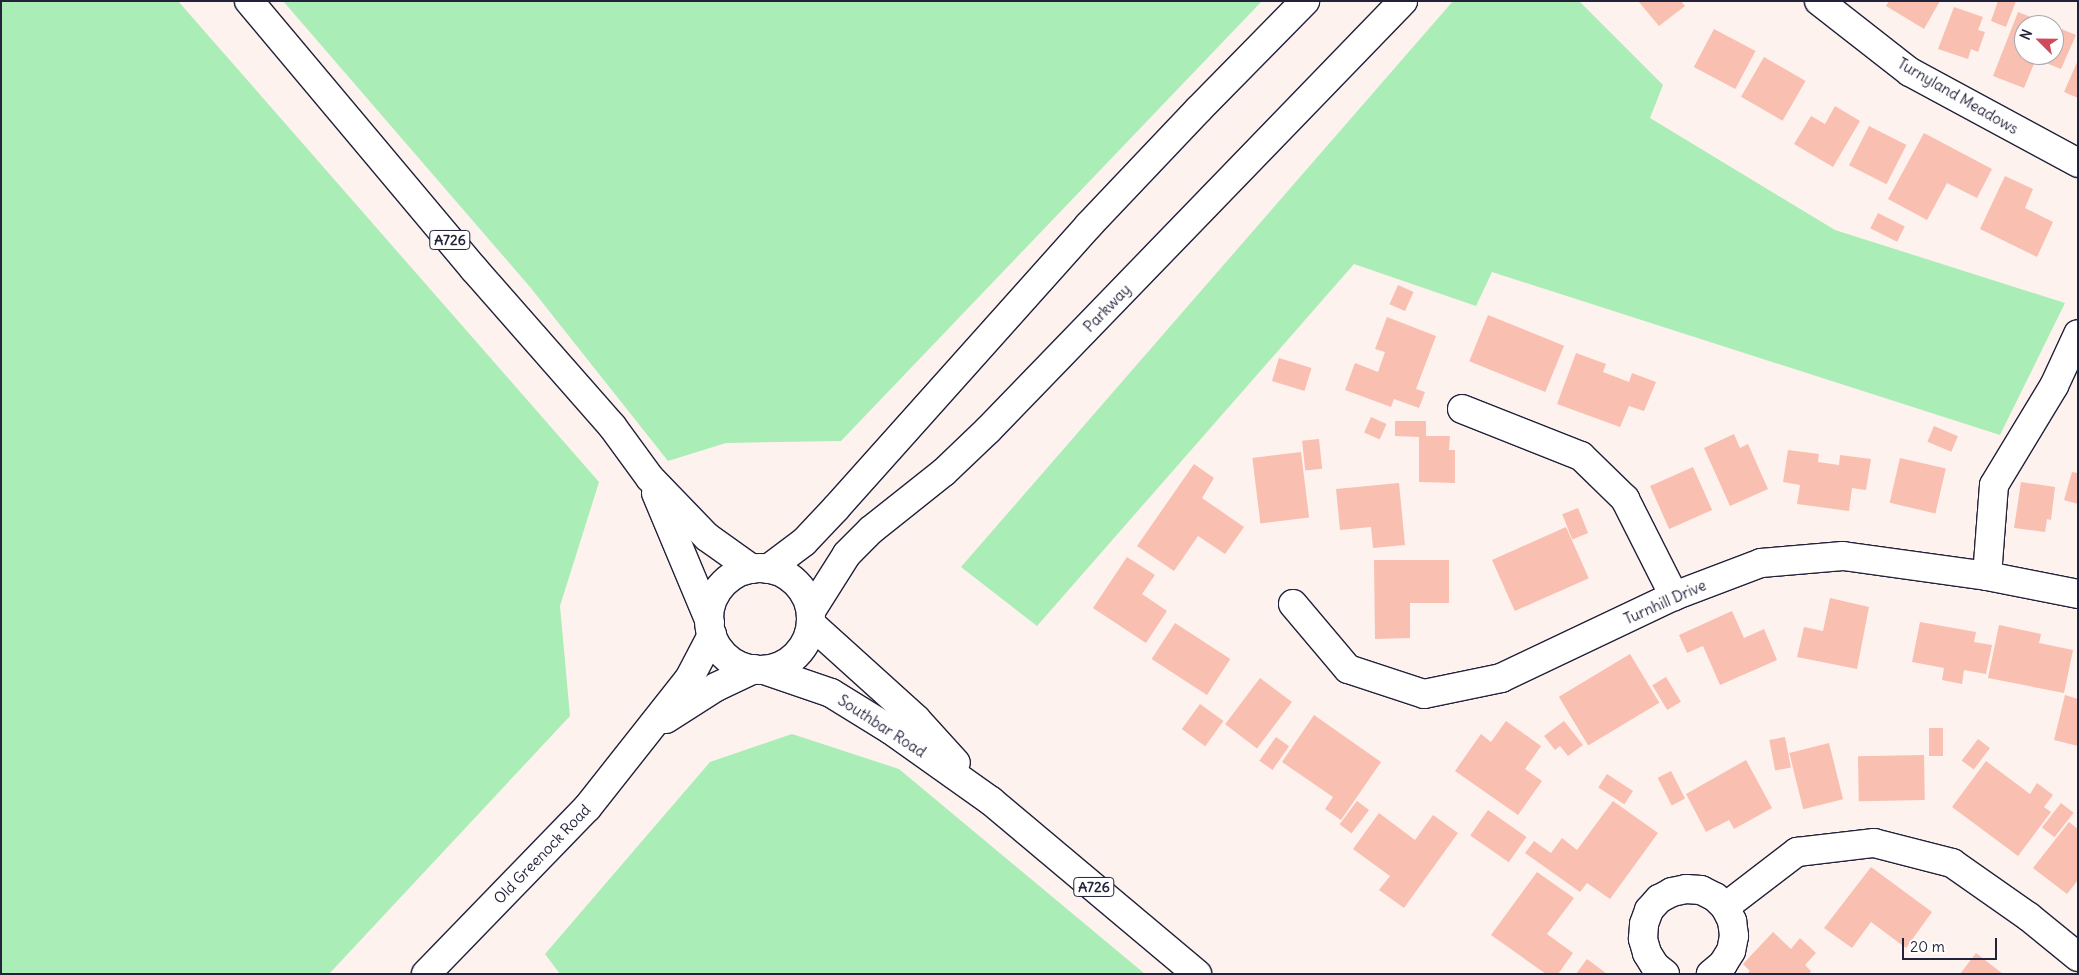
<!DOCTYPE html>
<html>
<head>
<meta charset="utf-8">
<style>
  body { margin:0 }
  #map { position:relative; width:2079px; height:975px; overflow:hidden; background:#fef2ef; font-family:Delius,sans-serif }
  div>[style] { position:absolute }
  [style*='--x'] { left:calc(var(--x)*1px); top:calc(var(--y)*1px); width:calc(var(--w)*1px); rotate:calc(var(--a)*1deg) }
  .green>* { inset:0; background:#aaedb7 }
  .building>* { inset:0; background:#f9bfb0; transform-origin:0 0 }
  .roads { filter:drop-shadow(1px 0 #22223b) drop-shadow(-1px 0 #22223b) drop-shadow(0 1px #22223b) drop-shadow(0 -1px #22223b) }
  .street>* { height:28px; margin:-14px; padding:0 14px; transform-origin:14px; border-radius:14px; background:#fff }
  .secondary>* { height:28px; margin:-14px; padding:0 14px; transform-origin:14px; border-radius:14px; background:#fff }
  .primary>* { height:28px; margin:-14px; padding:0 14px; transform-origin:14px; border-radius:14px; background:#fff }
  .primary>.ring { margin:-14px; padding:0; box-sizing:content-box; background:none; border:28px solid #fff; border-radius:50% }
  span { translate:-50% -50%; white-space:nowrap; text-align:center; line-height:1.15; -webkit-text-stroke:4px #fff; paint-order:stroke }
  .shield-label span { padding:1px 4px; background:#fff; border:1px solid; border-radius:4px; -webkit-text-stroke-width:0 }
  .shield-label { font-size:14px; color:#22223b; font-weight:700 }
  .street-label { font-size:15px; color:#22223b }
  .frame { position:absolute; inset:0; border:2px solid #22223b; pointer-events:none }
  .north { position:absolute; left:2014px; top:15px; width:50px; height:50px; box-sizing:border-box; background:#fff; border:1px solid #a7a7b1; border-radius:50%; rotate:293deg; font-size:14px; font-weight:700; line-height:20px; text-align:center; color:#22223b }
  .north::after { content:''; display:block; margin:auto; width:18px; height:22px; background:#d1495b; clip-path:polygon(50% 0,100% 100%,50% 72%,0 100%) }
  .scale { position:absolute; left:1902px; top:938px; width:95px; height:22px; box-sizing:border-box; border:2px solid #22223b; border-top:0; padding-left:6px; font-size:15px; line-height:18px; white-space:nowrap; color:#22223b; -webkit-text-stroke:4px #fff; paint-order:stroke }
</style>
</head>
<body>
<div id="map">
  <div class="green">
    <i style="clip-path:polygon(1px 1px,178px 1px,599px 482px,560px 606px,570px 716px,329px 974px,1px 974px)"></i>
    <i style="clip-path:polygon(283px 1px,1262px 1px,841px 441px,726px 443px,668px 461px,530px 287px)"></i>
    <i style="clip-path:polygon(1453px 1px,1579px 1px,1663px 85px,1650px 118px,1835px 230px,2065px 303px,2000px 435px,1492px 272px,1476px 306px,1354px 264px,1037px 626px,961px 567px)"></i>
    <i style="clip-path:polygon(792px 734px,899px 769px,1145px 974px,560px 974px,545px 954px,710px 762px)"></i>
  </div>
  <div class="building">
    <i style="clip-path:polygon(1638px 1px,1681px 1px,1685px 6px,1659px 26px)"></i>
    <i style="clip-path:polygon(1889px 1px,1940px 1px,1924px 29px,1886px 6px)"></i>
    <i style="clip-path:polygon(1998px 1px,2016px 1px,2006px 27px,1991px 21px)"></i>
    <i style="clip-path:polygon(1954px 7px,1983px 17px,1978px 30px,1985px 32px,1978px 52px,1971px 49px,1968px 59px,1938px 49px)"></i>
    <i style="clip-path:polygon(2018px 12px,2051px 25px,2024px 25px,2024px 55px,2054px 55px,2054px 26px,2076px 35px,2061px 69px,2036px 59px,2024px 88px,1993px 76px)"></i>
    <i style="left:1714px;top:29px;width:47px;height:43px;rotate:28deg"></i>
    <i style="left:1764px;top:57px;width:48px;height:46px;rotate:30deg"></i>
    <i style="clip-path:polygon(2078px 60px,2078px 98px,2064px 92px)"></i>
    <i style="clip-path:polygon(1835px 106px,1860px 121px,1833px 167px,1794px 144px,1811px 116px,1825px 124px)"></i>
    <i style="left:1869px;top:126px;width:42px;height:44px;rotate:27deg"></i>
    <i style="clip-path:polygon(1924px 133px,1992px 169px,1977px 198px,1947px 183px,1927px 220px,1888px 199px)"></i>
    <i style="clip-path:polygon(2005px 176px,2033px 189px,2025px 208px,2053px 222px,2037px 257px,1980px 229px)"></i>
    <i style="left:1878px;top:213px;width:30px;height:17px;rotate:27deg"></i>
    <i style="left:1398px;top:285px;width:17px;height:21px;rotate:24deg"></i>
    <i style="left:1488px;top:315px;width:82px;height:50px;rotate:22deg"></i>
    <i style="clip-path:polygon(1387px 317px,1436px 336px,1416px 389px,1425px 392px,1419px 408px,1394px 399px,1391px 407px,1345px 390px,1355px 363px,1378px 372px,1385px 352px,1375px 349px)"></i>
    <i style="clip-path:polygon(1576px 353px,1606px 364px,1603px 372px,1629px 382px,1632px 373px,1656px 382px,1644px 411px,1629px 406px,1620px 427px,1557px 404px)"></i>
    <i style="left:1279px;top:358px;width:34px;height:24px;rotate:17deg"></i>
    <i style="left:1371px;top:417px;width:17px;height:17px;rotate:24deg"></i>
    <i style="clip-path:polygon(1395px 421px,1426px 421px,1426px 436px,1450px 436px,1449px 450px,1455px 450px,1455px 483px,1419px 482px,1419px 437px,1395px 436px)"></i>
    <i style="left:1934px;top:426px;width:26px;height:17px;rotate:23deg"></i>
    <i style="clip-path:polygon(1734px 434px,1740px 448px,1748px 444px,1768px 489px,1730px 506px,1704px 448px)"></i>
    <i style="left:1319px;top:439px;width:30px;height:17px;rotate:84deg"></i>
    <i style="clip-path:polygon(1788px 450px,1819px 454px,1818px 462px,1839px 465px,1840px 455px,1871px 459px,1866px 490px,1852px 488px,1849px 511px,1797px 504px,1800px 485px,1783px 482px)"></i>
    <i style="left:1301px;top:452px;width:66px;height:49px;rotate:83deg"></i>
    <i style="left:1900px;top:458px;width:47px;height:46px;rotate:13deg"></i>
    <i style="clip-path:polygon(1194px 464px,1214px 478px,1202px 498px,1244px 527px,1225px 554px,1198px 536px,1174px 571px,1137px 546px)"></i>
    <i style="left:1693px;top:467px;width:47px;height:47px;rotate:66deg"></i>
    <i style="clip-path:polygon(2072px 472px,2078px 473px,2078px 504px,2064px 500px)"></i>
    <i style="clip-path:polygon(2021px 482px,2055px 487px,2051px 520px,2047px 519px,2045px 532px,2014px 528px)"></i>
    <i style="clip-path:polygon(1399px 483px,1405px 545px,1373px 548px,1371px 527px,1340px 530px,1336px 489px)"></i>
    <i style="left:1578px;top:508px;width:27px;height:17px;rotate:68deg"></i>
    <i style="left:1566px;top:527px;width:56px;height:81px;rotate:66deg"></i>
    <i style="clip-path:polygon(1127px 557px,1155px 575px,1142px 594px,1167px 611px,1146px 643px,1093px 608px)"></i>
    <i style="clip-path:polygon(1374px 560px,1449px 560px,1449px 603px,1410px 603px,1410px 638px,1375px 639px)"></i>
    <i style="clip-path:polygon(1830px 598px,1869px 607px,1857px 669px,1797px 657px,1804px 627px,1823px 631px)"></i>
    <i style="clip-path:polygon(1732px 611px,1744px 638px,1764px 629px,1777px 660px,1720px 685px,1703px 646px,1687px 653px,1679px 635px)"></i>
    <i style="clip-path:polygon(1920px 622px,1976px 632px,1974px 642px,1992px 645px,1986px 674px,1964px 670px,1962px 684px,1942px 680px,1944px 668px,1912px 662px)"></i>
    <i style="left:1175px;top:623px;width:66px;height:43px;rotate:33deg"></i>
    <i style="clip-path:polygon(1999px 625px,2041px 634px,2039px 643px,2073px 650px,2064px 693px,1988px 678px)"></i>
    <i style="left:1630px;top:654px;width:57px;height:83px;rotate:59deg"></i>
    <i style="left:1666px;top:677px;width:29px;height:16px;rotate:59deg"></i>
    <i style="left:1260px;top:678px;width:40px;height:58px;rotate:37deg"></i>
    <i style="clip-path:polygon(2065px 695px,2078px 699px,2078px 746px,2054px 740px)"></i>
    <i style="left:1200px;top:704px;width:29px;height:31px;rotate:36deg"></i>
    <i style="clip-path:polygon(1314px 715px,1381px 762px,1341px 820px,1325px 809px,1333px 797px,1282px 762px)"></i>
    <i style="clip-path:polygon(1506px 721px,1541px 746px,1525px 769px,1542px 781px,1518px 815px,1455px 771px,1481px 734px,1491px 742px)"></i>
    <i style="clip-path:polygon(1564px 721px,1583px 745px,1568px 756px,1560px 746px,1555px 750px,1544px 736px)"></i>
    <i style="left:1929px;top:728px;width:14px;height:28px"></i>
    <i style="left:1276px;top:737px;width:16px;height:29px;rotate:35deg"></i>
    <i style="left:1785px;top:737px;width:31px;height:16px;rotate:79deg"></i>
    <i style="left:1978px;top:739px;width:15px;height:27px;rotate:37deg"></i>
    <i style="left:1829px;top:743px;width:58px;height:41px;rotate:76deg"></i>
    <i style="left:1924px;top:755px;width:45px;height:66px;rotate:89deg"></i>
    <i style="clip-path:polygon(1746px 760px,1772px 808px,1734px 829px,1729px 820px,1706px 832px,1686px 794px)"></i>
    <i style="clip-path:polygon(1986px 761px,2030px 794px,2037px 783px,2053px 795px,2044px 807px,2051px 812px,2018px 856px,1952px 807px)"></i>
    <i style="left:1671px;top:771px;width:31px;height:15px;rotate:63deg"></i>
    <i style="left:1607px;top:774px;width:31px;height:16px;rotate:33deg"></i>
    <i style="left:1357px;top:801px;width:15px;height:29px;rotate:37deg"></i>
    <i style="clip-path:polygon(1613px 801px,1658px 833px,1610px 899px,1587px 883px,1580px 892px,1525px 853px,1534px 841px,1551px 853px,1562px 838px,1577px 850px)"></i>
    <i style="left:2061px;top:803px;width:16px;height:31px;rotate:38deg"></i>
    <i style="left:1488px;top:810px;width:47px;height:31px;rotate:35deg"></i>
    <i style="clip-path:polygon(1379px 813px,1415px 840px,1433px 815px,1458px 833px,1404px 908px,1379px 890px,1390px 876px,1353px 849px)"></i>
    <i style="clip-path:polygon(2069px 822px,2078px 829px,2078px 880px,2067px 894px,2033px 868px)"></i>
    <i style="clip-path:polygon(1871px 867px,1932px 912px,1906px 948px,1871px 922px,1852px 948px,1824px 928px)"></i>
    <i style="clip-path:polygon(1537px 872px,1574px 898px,1547px 934px,1573px 953px,1558px 974px,1546px 974px,1491px 935px)"></i>
    <i style="clip-path:polygon(1773px 932px,1791px 949px,1800px 938px,1816px 953px,1805px 965px,1811px 971px,1809px 974px,1747px 974px,1750px 971px,1743px 964px)"></i>
    <i style="clip-path:polygon(1976px 953px,2003px 974px,1960px 974px)"></i>
    <i style="clip-path:polygon(1587px 959px,1607px 974px,1576px 974px)"></i>
  </div>
  <div class="roads">
    <div class="street">
      <i style="--x:1819;--y:1;--w:115;--a:38"></i>
      <i style="--x:1910;--y:72;--w:191;--a:28.4"></i>
      <i style="--x:1462;--y:409;--w:128;--a:21.6"></i>
      <i style="--x:1581;--y:456;--w:62;--a:44.3"></i>
      <i style="--x:1625;--y:499;--w:109;--a:63.2"></i>
      <i style="--x:1987;--y:576;--w:91;--a:-85.6"></i>
      <i style="--x:1994;--y:485;--w:116;--a:-58.8"></i>
      <i style="--x:2054;--y:386;--w:57;--a:-65.2"></i>
      <i style="--x:1293;--y:604;--w:85;--a:49.8"></i>
      <i style="--x:1348;--y:669;--w:80;--a:18.2"></i>
      <i style="--x:1424;--y:694;--w:79;--a:-11.7"></i>
      <i style="--x:1501;--y:678;--w:191;--a:-25.4"></i>
      <i style="--x:1674;--y:596;--w:93;--a:-20.8"></i>
      <i style="--x:1761;--y:563;--w:82;--a:-4.9"></i>
      <i style="--x:1843;--y:556;--w:145;--a:7.9"></i>
      <i style="--x:1987;--y:576;--w:93;--a:11.2"></i>
      <i style="--x:1725;--y:907;--w:91;--a:-37.4"></i>
      <i style="--x:1797;--y:852;--w:78;--a:-6.7"></i>
      <i style="--x:1874;--y:843;--w:81;--a:14.4"></i>
      <i style="--x:1952;--y:863;--w:94;--a:35"></i>
      <i style="--x:2029;--y:917;--w:63;--a:39.2"></i>
      <i style="--x:1665;--y:974;--w:13;--a:-141"></i>
      <i style="--x:1655;--y:966;--w:15;--a:-122"></i>
      <i style="--x:1647;--y:953;--w:15;--a:-106"></i>
      <i style="--x:1643;--y:939;--w:15;--a:-86"></i>
      <i style="--x:1644;--y:924;--w:15;--a:-70"></i>
      <i style="--x:1649;--y:910;--w:15;--a:-48"></i>
      <i style="--x:1659;--y:899;--w:15;--a:-28"></i>
      <i style="--x:1672;--y:892;--w:14;--a:-12"></i>
      <i style="--x:1686;--y:889;--w:15;--a:4"></i>
      <i style="--x:1701;--y:890;--w:16;--a:27"></i>
      <i style="--x:1715;--y:897;--w:14;--a:45"></i>
      <i style="--x:1725;--y:907;--w:16;--a:63"></i>
      <i style="--x:1732;--y:921;--w:15;--a:82"></i>
      <i style="--x:1734;--y:936;--w:15;--a:101"></i>
      <i style="--x:1731;--y:951;--w:15;--a:122"></i>
      <i style="--x:1723;--y:964;--w:16;--a:140"></i>
    </div>
    <div class="secondary">
      <i style="--x:768;--y:569;--w:45;--a:-36.9"></i>
      <i style="--x:804;--y:542;--w:47;--a:-46.7"></i>
      <i style="--x:836;--y:508;--w:380;--a:-48.2"></i>
      <i style="--x:1089;--y:225;--w:158;--a:-46.5"></i>
      <i style="--x:1198;--y:110;--w:153;--a:-45.5"></i>
      <i style="--x:811;--y:611;--w:67;--a:-57.7"></i>
      <i style="--x:847;--y:554;--w:34;--a:-45"></i>
      <i style="--x:871;--y:530;--w:93;--a:-38.5"></i>
      <i style="--x:944;--y:472;--w:61;--a:-43.7"></i>
      <i style="--x:988;--y:430;--w:597;--a:-45.95"></i>
      <i style="--x:666;--y:719;--w:59;--a:-32.6"></i>
      <i style="--x:716;--y:687;--w:42;--a:-25.3"></i>
      <i style="--x:426;--y:974;--w:231;--a:-45.9"></i>
      <i style="--x:587;--y:808;--w:164;--a:-51.7"></i>
      <i style="--x:689;--y:679;--w:50;--a:-62.4"></i>
    </div>
    <div class="primary">
      <i style="--x:249;--y:1;--w:350;--a:50"></i>
      <i style="--x:474;--y:269;--w:209;--a:48.7"></i>
      <i style="--x:612;--y:426;--w:64;--a:53.8"></i>
      <i style="--x:650;--y:478;--w:82;--a:46"></i>
      <i style="--x:707;--y:537;--w:55;--a:35.4"></i>
      <i style="--x:656;--y:493;--w:140;--a:67.3"></i>
      <i class="ring" style="left:709px;top:568px;width:74px;height:74px"></i>
      <i style="--x:811;--y:624;--w:142;--a:42.1"></i>
      <i style="--x:916;--y:719;--w:59;--a:47.7"></i>
      <i style="--x:764;--y:670;--w:71;--a:18.9"></i>
      <i style="--x:831;--y:693;--w:70;--a:31.7"></i>
      <i style="--x:891;--y:730;--w:123;--a:35.4"></i>
      <i style="--x:991;--y:801;--w:269;--a:40"></i>
    </div>
  </div>
  <div class="shield-label">
    <span style="left:450px;top:240px">A726</span>
    <span style="left:1094px;top:887px">A726</span>
  </div>
  <div class="street-label">
    <span style="left:1958px;top:96px;rotate:30deg">Turnyland Meadows</span>
    <span style="left:1107px;top:308px;rotate:-46deg">Parkway</span>
    <span style="left:1665px;top:602px;rotate:-24deg">Turnhill Drive</span>
    <span style="left:882px;top:726px;rotate:33deg">Southbar Road</span>
    <span style="left:542px;top:854px;rotate:-46deg">Old Greenock Road</span>
  </div>
  <div class="frame"></div>
  <div class="north">N</div>
  <div class="scale">20 m</div>
</div>
</body>
</html>
